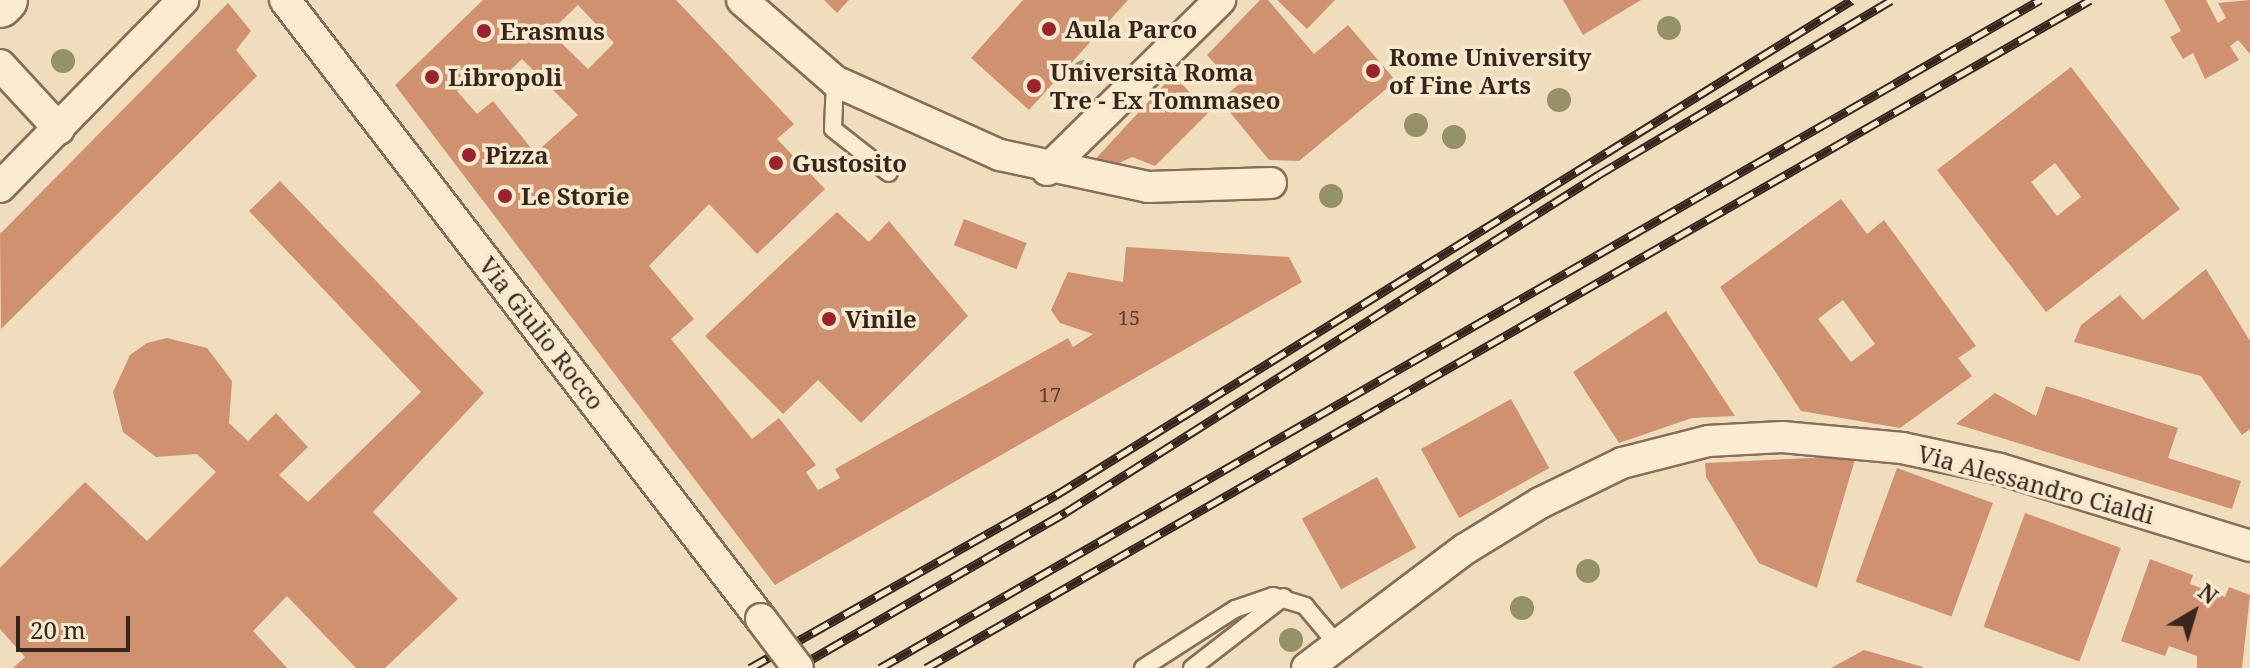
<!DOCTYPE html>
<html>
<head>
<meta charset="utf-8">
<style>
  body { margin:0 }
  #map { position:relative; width:2250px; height:668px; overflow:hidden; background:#f0ddbe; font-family:"Noto Serif",serif }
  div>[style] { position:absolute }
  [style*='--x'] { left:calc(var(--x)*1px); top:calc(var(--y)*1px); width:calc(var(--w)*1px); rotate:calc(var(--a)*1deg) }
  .building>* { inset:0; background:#d09171; transform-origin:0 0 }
  .roads { filter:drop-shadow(2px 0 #896d56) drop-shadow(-2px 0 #896d56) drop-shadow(0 2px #896d56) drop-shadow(0 -2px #896d56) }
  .lane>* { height:16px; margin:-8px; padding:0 8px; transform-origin:8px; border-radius:8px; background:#fbebd1 }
  .street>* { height:30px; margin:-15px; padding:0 15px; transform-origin:15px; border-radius:15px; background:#fbebd1 }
  .secondary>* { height:44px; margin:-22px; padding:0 22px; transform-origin:22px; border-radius:22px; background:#fbebd1 }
  .rail>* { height:9px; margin-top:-4.5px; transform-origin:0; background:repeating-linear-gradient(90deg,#f7e8ce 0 18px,#37261b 0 36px); box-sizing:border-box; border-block:2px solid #37261b }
  .bridges { filter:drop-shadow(2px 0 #896d56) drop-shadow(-2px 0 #896d56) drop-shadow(0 2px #896d56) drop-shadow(0 -2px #896d56) }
  .street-bridge>* { height:30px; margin:-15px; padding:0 15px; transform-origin:15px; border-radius:15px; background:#fbebd1 }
  .trees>* { width:24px; height:24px; margin:-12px; border-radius:50%; background:#969268 }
  .dots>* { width:22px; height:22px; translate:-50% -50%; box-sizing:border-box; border:4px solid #f7e8ce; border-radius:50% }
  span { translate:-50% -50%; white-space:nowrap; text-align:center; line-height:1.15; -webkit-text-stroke:7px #f7e8ce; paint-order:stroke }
  .number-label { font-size:20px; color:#5d4130 }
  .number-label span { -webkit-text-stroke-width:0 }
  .poi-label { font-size:24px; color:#37261b; font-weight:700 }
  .left { translate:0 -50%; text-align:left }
  .street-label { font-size:24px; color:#37261b }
  .north { position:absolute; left:2154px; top:572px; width:80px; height:80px; -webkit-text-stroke:6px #f7e8ce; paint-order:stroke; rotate:38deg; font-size:22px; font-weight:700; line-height:32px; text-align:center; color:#37261b }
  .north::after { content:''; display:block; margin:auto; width:28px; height:36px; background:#37261b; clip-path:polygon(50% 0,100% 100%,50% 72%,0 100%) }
  .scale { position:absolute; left:16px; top:616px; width:114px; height:36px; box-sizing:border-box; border:4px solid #37261b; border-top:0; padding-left:10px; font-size:24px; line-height:28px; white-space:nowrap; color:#37261b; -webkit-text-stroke:6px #f7e8ce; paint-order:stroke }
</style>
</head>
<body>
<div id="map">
  <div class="building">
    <i style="clip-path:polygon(evenodd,483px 0,676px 0,794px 124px,777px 139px,825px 189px,757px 254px,709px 204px,649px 266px,694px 319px,671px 339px,752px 439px,779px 418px,816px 465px,806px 472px,818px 490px,840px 478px,835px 469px,1068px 338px,1073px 347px,1093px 334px,1060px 323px,1051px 310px,1068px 272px,1123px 282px,1126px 247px,1289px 257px,1302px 282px,775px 585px,395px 85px,483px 0,578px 5px,614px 43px,588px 69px,550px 32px,578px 5px,483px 0,522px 59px,578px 115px,535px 153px,493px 101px,477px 114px,457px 91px,468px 82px,476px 90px,485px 81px,492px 88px,522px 59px)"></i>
    <i style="clip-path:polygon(824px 0,849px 0,837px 13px)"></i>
    <i style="clip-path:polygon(1023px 0,1128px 0,1029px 110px,971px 58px)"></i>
    <i style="clip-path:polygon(1260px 0,1268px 0,1314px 54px,1348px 25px,1396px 81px,1299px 161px,1269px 160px,1220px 100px,1255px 71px,1249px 64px,1229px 80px,1207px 55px)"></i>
    <i style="clip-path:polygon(1277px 0,1335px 0,1307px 29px)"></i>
    <i style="clip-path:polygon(1563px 0,1641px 0,1583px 35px)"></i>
    <i style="clip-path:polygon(2164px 0,2206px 0,2218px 23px,2226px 18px,2218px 3px,2250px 0,2250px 54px,2238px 40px,2230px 46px,2239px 60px,2205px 79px,2193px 53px,2183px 59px,2170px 37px,2181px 31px)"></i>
    <i style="clip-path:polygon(228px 3px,251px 31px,236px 50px,257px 76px,1px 329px,0 234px)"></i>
    <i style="clip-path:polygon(evenodd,2071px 67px,2180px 209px,2046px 312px,1937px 170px,2071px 67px,2055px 163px,2081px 197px,2057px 216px,2031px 182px,2055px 163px)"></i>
    <i style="clip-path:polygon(1173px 75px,1209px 112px,1155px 166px,1132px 157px,1109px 168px,1090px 165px)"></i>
    <i style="clip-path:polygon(280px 181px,484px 393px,373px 512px,458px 599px,385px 668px,356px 668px,287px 596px,253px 631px,287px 668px,13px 668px,25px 657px,0 629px,0 568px,85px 482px,147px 541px,216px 472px,197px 454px,156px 457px,123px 432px,113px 392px,130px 355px,147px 343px,167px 338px,207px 348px,232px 381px,229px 423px,248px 441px,276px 413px,308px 447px,279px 475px,308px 502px,421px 392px,249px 211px)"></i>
    <i style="clip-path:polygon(evenodd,1841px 199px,1867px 234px,1884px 220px,1976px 346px,1958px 358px,1972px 376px,1900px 428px,1801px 411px,1720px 287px,1841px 199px,1843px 300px,1875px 344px,1851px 362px,1818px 319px,1843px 300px)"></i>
    <i style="clip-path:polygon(837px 212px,869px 242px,889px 221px,968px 316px,861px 423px,818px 380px,783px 414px,705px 336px)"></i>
    <i style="left:964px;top:219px;width:67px;height:28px;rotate:21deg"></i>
    <i style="clip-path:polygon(2206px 269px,2250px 341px,2250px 429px,2242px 435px,2201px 376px,2074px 342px,2081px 325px,2120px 295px,2143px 320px)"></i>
    <i style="clip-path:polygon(1666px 311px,1735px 416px,1692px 418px,1619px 443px,1573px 372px)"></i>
    <i style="clip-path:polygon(2046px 386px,2178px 428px,2168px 458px,2241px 481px,2232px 509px,1956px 424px,1995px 393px,2036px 416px)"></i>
    <i style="left:1511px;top:399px;width:79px;height:103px;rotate:61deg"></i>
    <i style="clip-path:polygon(1856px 456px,1817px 588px,1759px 563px,1706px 477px,1705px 463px)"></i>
    <i style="left:1897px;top:468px;width:102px;height:121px;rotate:20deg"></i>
    <i style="left:1377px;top:477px;width:81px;height:86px;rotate:61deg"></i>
    <i style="left:2025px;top:513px;width:102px;height:121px;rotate:20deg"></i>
    <i style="clip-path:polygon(2150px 559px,2193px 575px,2190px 584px,2225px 597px,2229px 587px,2250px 595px,2242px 668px,2197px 668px,2197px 656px,2169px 646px,2165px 656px,2121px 641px)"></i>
    <i style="clip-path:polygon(1864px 650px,1923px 667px,1923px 668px,1831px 668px)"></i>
  </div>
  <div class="roads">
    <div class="lane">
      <i style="--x:835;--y:81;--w:48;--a:92.4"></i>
      <i style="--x:833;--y:129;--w:71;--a:38.2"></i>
      <i style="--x:1143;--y:668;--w:109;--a:-32.7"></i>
      <i style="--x:1235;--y:609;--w:40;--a:-18.9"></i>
      <i style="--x:1273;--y:596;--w:34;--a:17"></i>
      <i style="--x:1305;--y:606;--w:50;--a:49.9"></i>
      <i style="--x:1192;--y:668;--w:116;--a:-37.7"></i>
    </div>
    <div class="street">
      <i style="--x:285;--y:0;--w:781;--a:52.44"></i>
      <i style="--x:742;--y:0;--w:123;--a:41.1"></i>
      <i style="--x:835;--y:81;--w:181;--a:24.2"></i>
      <i style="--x:1000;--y:155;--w:151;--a:12.2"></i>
      <i style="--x:1148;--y:187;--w:123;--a:-1.9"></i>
      <i style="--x:0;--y:65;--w:87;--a:47.3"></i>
      <i style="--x:1047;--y:170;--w:243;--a:-44.5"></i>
      <i style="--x:0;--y:187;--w:262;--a:-45.6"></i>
      <i style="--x:1307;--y:668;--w:198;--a:-37"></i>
      <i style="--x:1465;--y:549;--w:88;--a:-31.5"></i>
      <i style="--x:1540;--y:503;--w:91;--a:-26"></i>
      <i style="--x:1622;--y:463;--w:89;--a:-14.3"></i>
      <i style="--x:1708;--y:441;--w:74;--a:-3.1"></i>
      <i style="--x:1782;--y:437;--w:121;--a:5.2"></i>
      <i style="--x:1902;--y:448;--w:100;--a:12.1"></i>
      <i style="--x:2000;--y:469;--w:262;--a:17.1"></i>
    </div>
    <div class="secondary">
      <i style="--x:0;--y:5;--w:7;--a:-45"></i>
    </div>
  </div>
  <div class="rail">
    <i style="--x:750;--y:668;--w:352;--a:-29.5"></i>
    <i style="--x:1056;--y:495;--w:937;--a:-31.88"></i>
    <i style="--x:796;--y:668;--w:312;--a:-30"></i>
    <i style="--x:1066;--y:512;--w:630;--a:-32.35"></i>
    <i style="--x:1598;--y:175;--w:341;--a:-30.8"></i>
    <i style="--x:880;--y:668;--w:1339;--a:-29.94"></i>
    <i style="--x:926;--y:668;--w:1342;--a:-29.85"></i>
  </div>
  <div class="bridges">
    <div class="street-bridge">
      <i style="--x:761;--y:619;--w:61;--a:52.9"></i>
    </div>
  </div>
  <div class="trees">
    <i style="left:1669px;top:28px"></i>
    <i style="left:63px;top:61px"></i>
    <i style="left:1084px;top:72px"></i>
    <i style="left:1559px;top:100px"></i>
    <i style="left:1416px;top:125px"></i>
    <i style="left:1454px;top:137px"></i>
    <i style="left:1331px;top:196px"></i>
    <i style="left:1588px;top:571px"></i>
    <i style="left:1522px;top:608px"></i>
    <i style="left:1291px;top:640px"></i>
  </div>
  <div class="dots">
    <i style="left:1049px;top:29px;background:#9b232e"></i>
    <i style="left:484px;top:31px;background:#9b232e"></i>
    <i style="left:1373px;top:71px;background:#9b232e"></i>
    <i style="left:432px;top:77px;background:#9b232e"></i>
    <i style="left:1034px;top:86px;background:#9b232e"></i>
    <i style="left:469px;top:155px;background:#9b232e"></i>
    <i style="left:776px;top:163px;background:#9b232e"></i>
    <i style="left:505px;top:196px;background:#9b232e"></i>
    <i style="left:829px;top:319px;background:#9b232e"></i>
  </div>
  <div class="number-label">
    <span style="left:1129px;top:317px">15</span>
    <span style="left:1050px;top:394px">17</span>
  </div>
  <div class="poi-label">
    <span class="left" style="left:1065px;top:29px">Aula Parco</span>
    <span class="left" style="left:500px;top:31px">Erasmus</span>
    <span class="left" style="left:1389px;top:71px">Rome University<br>of Fine Arts</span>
    <span class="left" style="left:1050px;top:86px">Università Roma<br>Tre - Ex Tommaseo</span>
    <span class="left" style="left:448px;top:77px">Libropoli</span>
    <span class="left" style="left:485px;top:155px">Pizza</span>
    <span class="left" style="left:792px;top:163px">Gustosito</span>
    <span class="left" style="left:521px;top:196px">Le Storie</span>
    <span class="left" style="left:845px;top:319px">Vinile</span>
  </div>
  <div class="street-label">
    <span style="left:542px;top:333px;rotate:52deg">Via Giulio Rocco</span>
    <span style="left:2036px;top:484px;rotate:15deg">Via Alessandro Cialdi</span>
  </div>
  <div class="north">N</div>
  <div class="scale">20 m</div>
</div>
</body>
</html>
